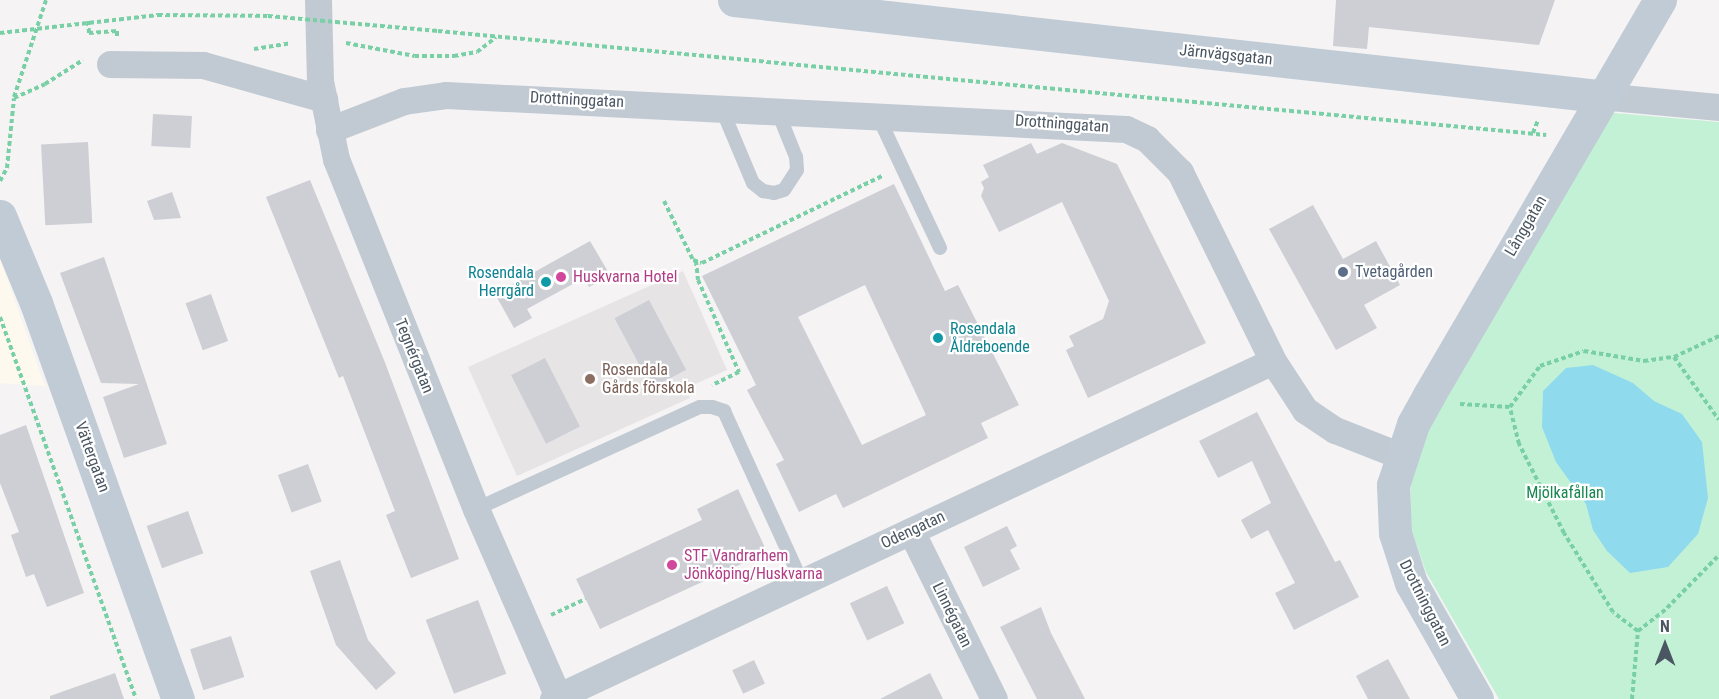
<!DOCTYPE html>
<html>
<head>
<meta charset="utf-8">
<style>
  body { margin:0 }
  #map { position:relative; width:1719px; height:699px; overflow:hidden; background:#f5f3f3; font-family:"Roboto Condensed",sans-serif }
  div>[style] { position:absolute }
  [style*='--x'] { left:calc(var(--x)*1px); top:calc(var(--y)*1px); width:calc(var(--w)*1px); rotate:calc(var(--a)*1deg) }
  .commercial>* { inset:0; background:#fdf9ef }
  .education>* { inset:0; background:#e6e4e5 }
  .green>* { inset:0; background:#c3f1d5 }
  .water>* { inset:0; background:#90daee }
  .building>* { inset:0; background:#cdcfd5; transform-origin:0 0 }
  .path>* { height:4px; margin-top:-2px; transform-origin:0; background:repeating-linear-gradient(90deg,#7ad0a6 0 4.5px,transparent 0 7.5px) }
  .lane>* { height:14px; margin:-7px; padding:0 7px; transform-origin:7px; border-radius:7px; background:#c1cad2 }
  .street>* { height:27px; margin:-13.5px; padding:0 13.5px; transform-origin:13.5px; border-radius:13.5px; background:#c1cad2 }
  .secondary>* { height:33px; margin:-16.5px; padding:0 16.5px; transform-origin:16.5px; border-radius:16.5px; background:#c1cbd6 }
  .path-bridge>* { height:4px; margin-top:-2px; transform-origin:0; background:repeating-linear-gradient(90deg,#7ad0a6 0 4.5px,transparent 0 7.5px) }
  .dots>* { width:16px; height:16px; translate:-50% -50%; box-sizing:border-box; border:3px solid #fff; border-radius:50% }
  span { translate:-50% -50%; white-space:nowrap; text-align:center; line-height:1.15; -webkit-text-stroke:4.5px #fff; paint-order:stroke }
  .street-label { font-size:16px; color:#4a5661 }
  .service-label { font-size:16px; color:#4e5e75 }
  .left { translate:0 -50%; text-align:left }
  .culture-label { font-size:16px; color:#0d838f }
  .right { translate:-100% -50%; text-align:right }
  .hotel-label { font-size:16px; color:#b23c85 }
  .education-label { font-size:16px; color:#785e54 }
  .park-label { font-size:16px; color:#17864f }
  .north { position:absolute; left:1635px; top:615px; width:60px; height:60px; -webkit-text-stroke:4px #fff; paint-order:stroke; rotate:0deg; font-size:16px; font-weight:700; line-height:24px; text-align:center; color:#4a5661 }
  .north::after { content:''; display:block; margin:auto; width:21px; height:27px; background:#4a5661; clip-path:polygon(50% 0,100% 100%,50% 72%,0 100%) }
</style>
</head>
<body>
<div id="map">
  <div class="commercial">
    <i style="clip-path:polygon(0 259px,45px 386px,0 383px)"></i>
  </div>
  <div class="education">
    <i style="clip-path:polygon(683px 271px,727px 370px,686px 388px,690px 398px,517px 476px,468px 367px)"></i>
  </div>
  <div class="green">
    <i style="clip-path:polygon(1603px 112px,1719px 122px,1719px 699px,1499px 699px,1426px 572px,1410px 526px,1411px 447px)"></i>
  </div>
  <div class="water">
    <i style="clip-path:polygon(1593px 365px,1633px 383px,1654px 401px,1682px 414px,1702px 442px,1708px 498px,1698px 534px,1668px 567px,1630px 573px,1607px 551px,1593px 530px,1586px 504px,1556px 462px,1542px 427px,1543px 391px,1566px 368px)"></i>
  </div>
  <div class="building">
    <i style="clip-path:polygon(1336px 0,1555px 0,1539px 45px,1369px 27px,1367px 49px,1333px 46px)"></i>
    <i style="left:153px;top:114px;width:39px;height:32px;rotate:3deg"></i>
    <i style="left:88px;top:142px;width:81px;height:47px;rotate:87deg"></i>
    <i style="clip-path:polygon(1031px 143px,1037px 154px,1062px 143px,1117px 164px,1206px 343px,1088px 398px,1066px 350px,1074px 346px,1069px 336px,1103px 319px,1109px 301px,1062px 202px,999px 232px,981px 196px,984px 188px,981px 182px,989px 177px,983px 165px)"></i>
    <i style="clip-path:polygon(310px 180px,384px 360px,459px 559px,411px 578px,386px 515px,395px 511px,343px 376px,339px 378px,266px 197px)"></i>
    <i style="clip-path:polygon(evenodd,894px 184px,945px 291px,958px 285px,1019px 405px,981px 423px,988px 438px,843px 508px,836px 494px,799px 512px,776px 464px,784px 460px,747px 390px,756px 385px,702px 276px,894px 184px,865px 285px,926px 415px,862px 445px,798px 317px,865px 285px)"></i>
    <i style="clip-path:polygon(172px 192px,181px 218px,154px 220px,147px 201px)"></i>
    <i style="clip-path:polygon(1313px 205px,1343px 259px,1376px 241px,1400px 285px,1364px 305px,1377px 328px,1336px 350px,1269px 229px)"></i>
    <i style="clip-path:polygon(590px 241px,610px 275px,589px 287px,584px 278px,527px 309px,532px 318px,514px 328px,495px 294px)"></i>
    <i style="clip-path:polygon(104px 257px,167px 444px,124px 458px,103px 397px,139px 384px,101px 383px,60px 273px)"></i>
    <i style="left:211px;top:294px;width:50px;height:27px;rotate:70deg"></i>
    <i style="left:649px;top:300px;width:79px;height:39px;rotate:62deg"></i>
    <i style="left:545px;top:358px;width:77px;height:38px;rotate:63deg"></i>
    <i style="clip-path:polygon(1257px 412px,1335px 562px,1340px 560px,1359px 597px,1294px 630px,1275px 593px,1295px 583px,1268px 530px,1251px 539px,1241px 520px,1271px 503px,1252px 461px,1218px 478px,1199px 441px)"></i>
    <i style="clip-path:polygon(26px 425px,84px 593px,47px 607px,34px 574px,26px 577px,11px 535px,19px 532px,0 483px,0 435px)"></i>
    <i style="left:308px;top:464px;width:40px;height:32px;rotate:70deg"></i>
    <i style="clip-path:polygon(738px 489px,767px 552px,600px 629px,576px 579px,702px 520px,697px 509px)"></i>
    <i style="left:188px;top:511px;width:45px;height:44px;rotate:70deg"></i>
    <i style="clip-path:polygon(1007px 526px,1017px 546px,1010px 550px,1020px 569px,983px 587px,964px 547px)"></i>
    <i style="clip-path:polygon(340px 560px,368px 640px,396px 673px,376px 690px,336px 645px,310px 571px)"></i>
    <i style="left:887px;top:586px;width:41px;height:41px;rotate:65deg"></i>
    <i style="left:478px;top:600px;width:79px;height:56px;rotate:69deg"></i>
    <i style="clip-path:polygon(1041px 607px,1051px 633px,1085px 699px,1037px 699px,1000px 627px)"></i>
    <i style="left:231px;top:636px;width:43px;height:43px;rotate:72deg"></i>
    <i style="clip-path:polygon(1388px 659px,1410px 699px,1368px 699px,1356px 676px)"></i>
    <i style="left:754px;top:660px;width:26px;height:24px;rotate:65deg"></i>
    <i style="clip-path:polygon(115px 673px,124px 699px,50px 699px,50px 696px)"></i>
    <i style="clip-path:polygon(930px 673px,943px 699px,880px 699px)"></i>
  </div>
  <div class="path">
    <i style="--x:88;--y:21;--w:12;--a:85"></i>
    <i style="--x:89;--y:33;--w:28;--a:-4"></i>
    <i style="--x:117;--y:31;--w:7;--a:90"></i>
    <i style="--x:438;--y:31;--w:1113;--a:5.36"></i>
    <i style="--x:346;--y:43;--w:70;--a:10.7"></i>
    <i style="--x:415;--y:56;--w:39;--a:0"></i>
    <i style="--x:454;--y:56;--w:23;--a:-10"></i>
    <i style="--x:477;--y:52;--w:24;--a:-38"></i>
    <i style="--x:254;--y:49;--w:37;--a:-9"></i>
    <i style="--x:14;--y:97;--w:102;--a:-71.7"></i>
    <i style="--x:1533;--y:133;--w:14;--a:-69"></i>
    <i style="--x:0;--y:181;--w:15;--a:-62"></i>
    <i style="--x:7;--y:168;--w:70;--a:-84.3"></i>
    <i style="--x:14;--y:98;--w:34;--a:-24"></i>
    <i style="--x:45;--y:84;--w:45;--a:-32.3"></i>
    <i style="--x:664;--y:201;--w:66;--a:63.8"></i>
    <i style="--x:693;--y:260;--w:9;--a:18"></i>
    <i style="--x:702;--y:263;--w:202;--a:-25.8"></i>
    <i style="--x:696;--y:261;--w:19;--a:84"></i>
    <i style="--x:698;--y:280;--w:101;--a:66"></i>
    <i style="--x:739;--y:372;--w:30;--a:154"></i>
    <i style="--x:0;--y:317;--w:405;--a:70.4"></i>
    <i style="--x:1674;--y:357;--w:77;--a:54.5"></i>
    <i style="--x:1460;--y:404;--w:50;--a:3.4"></i>
    <i style="--x:551;--y:615;--w:38;--a:-25"></i>
    <i style="--x:1638;--y:631;--w:31;--a:-143"></i>
    <i style="--x:1613;--y:612;--w:93;--a:-121.8"></i>
    <i style="--x:1564;--y:533;--w:100;--a:-116.8"></i>
    <i style="--x:1519;--y:444;--w:38;--a:-104"></i>
    <i style="--x:1510;--y:407;--w:51;--a:-53.8"></i>
    <i style="--x:1540;--y:366;--w:46;--a:-18.8"></i>
    <i style="--x:1584;--y:351;--w:61;--a:9.5"></i>
    <i style="--x:1644;--y:361;--w:30;--a:-8"></i>
    <i style="--x:1674;--y:357;--w:50;--a:-25"></i>
    <i style="--x:1632;--y:699;--w:68;--a:-85"></i>
    <i style="--x:1638;--y:631;--w:37;--a:-38"></i>
    <i style="--x:1667;--y:608;--w:74;--a:-45.5"></i>
  </div>
  <div class="lane">
    <i style="--x:721;--y:107;--w:82;--a:67.2"></i>
    <i style="--x:753;--y:183;--w:13;--a:39"></i>
    <i style="--x:763;--y:191;--w:11;--a:10"></i>
    <i style="--x:774;--y:193;--w:10;--a:-17"></i>
    <i style="--x:784;--y:190;--w:24;--a:-57"></i>
    <i style="--x:797;--y:170;--w:13;--a:-94"></i>
    <i style="--x:796;--y:157;--w:51;--a:-112"></i>
    <i style="--x:877;--y:114;--w:148;--a:64.8"></i>
    <i style="--x:476;--y:509;--w:246;--a:-24.5"></i>
    <i style="--x:700;--y:407;--w:12;--a:0"></i>
    <i style="--x:712;--y:407;--w:13;--a:18"></i>
    <i style="--x:724;--y:411;--w:188;--a:65.5"></i>
  </div>
  <div class="street">
    <i style="--x:318;--y:0;--w:81;--a:88.6"></i>
    <i style="--x:320;--y:81;--w:80;--a:78.4"></i>
    <i style="--x:336;--y:159;--w:377;--a:68.2"></i>
    <i style="--x:476;--y:509;--w:207;--a:66.4"></i>
    <i style="--x:110;--y:64;--w:93;--a:0.6"></i>
    <i style="--x:203;--y:65;--w:126;--a:15.7"></i>
    <i style="--x:1600;--y:96;--w:120;--a:5.3"></i>
    <i style="--x:329;--y:130;--w:80;--a:-21.1"></i>
    <i style="--x:404;--y:101;--w:42;--a:-8.1"></i>
    <i style="--x:446;--y:95;--w:681;--a:2.86"></i>
    <i style="--x:1126;--y:129;--w:23;--a:25"></i>
    <i style="--x:1147;--y:139;--w:47;--a:45"></i>
    <i style="--x:1180;--y:172;--w:211;--a:63.8"></i>
    <i style="--x:1273;--y:361;--w:59;--a:56.9"></i>
    <i style="--x:1305;--y:410;--w:36;--a:34"></i>
    <i style="--x:1335;--y:430;--w:71;--a:21.5"></i>
    <i style="--x:911;--y:531;--w:187;--a:63.7"></i>
    <i style="--x:553;--y:699;--w:795;--a:-25.15"></i>
  </div>
  <div class="secondary">
    <i style="--x:734;--y:0;--w:871;--a:6.33"></i>
    <i style="--x:0;--y:216;--w:94;--a:67.5"></i>
    <i style="--x:36;--y:303;--w:421;--a:70.3"></i>
    <i style="--x:1477;--y:699;--w:133;--a:-119.6"></i>
    <i style="--x:1411;--y:583;--w:52;--a:-107.7"></i>
    <i style="--x:1395;--y:533;--w:48;--a:-92.4"></i>
    <i style="--x:1393;--y:485;--w:64;--a:-71.8"></i>
    <i style="--x:1413;--y:424;--w:33;--a:-61"></i>
    <i style="--x:1429;--y:395;--w:458;--a:-59.7"></i>
  </div>
  <div class="path-bridge">
    <i style="--x:0;--y:33;--w:159;--a:-6.5"></i>
    <i style="--x:158;--y:15;--w:110;--a:0.5"></i>
    <i style="--x:268;--y:16;--w:171;--a:5"></i>
  </div>
  <div class="dots">
    <i style="left:1343px;top:272px;background:#5c6f8a"></i>
    <i style="left:561px;top:277px;background:#d1479c"></i>
    <i style="left:546px;top:282px;background:#0f9aa8"></i>
    <i style="left:938px;top:338px;background:#0f9aa8"></i>
    <i style="left:590px;top:379px;background:#8d6e63"></i>
    <i style="left:672px;top:565px;background:#d1479c"></i>
  </div>
  <div class="street-label">
    <span style="left:1226px;top:55px;rotate:6deg">Järnvägsgatan</span>
    <span style="left:577px;top:100px;rotate:3deg">Drottninggatan</span>
    <span style="left:1062px;top:124px;rotate:4deg">Drottninggatan</span>
    <span style="left:1526px;top:226px;rotate:-60deg">Långgatan</span>
    <span style="left:414px;top:356px;rotate:68deg">Tegnérgatan</span>
    <span style="left:92px;top:457px;rotate:70deg">Vättergatan</span>
    <span style="left:913px;top:530px;rotate:-25deg">Odengatan</span>
    <span style="left:1425px;top:603px;rotate:63deg">Drottninggatan</span>
    <span style="left:952px;top:615px;rotate:64deg">Linnégatan</span>
  </div>
  <div class="service-label">
    <span class="left" style="left:1355px;top:272px">Tvetagården</span>
  </div>
  <div class="culture-label">
    <span class="right" style="left:534px;top:282px">Rosendala<br>Herrgård</span>
    <span class="left" style="left:950px;top:338px">Rosendala<br>Åldreboende</span>
  </div>
  <div class="hotel-label">
    <span class="left" style="left:573px;top:277px">Huskvarna Hotel</span>
    <span class="left" style="left:684px;top:565px">STF Vandrarhem<br>Jönköping/Huskvarna</span>
  </div>
  <div class="education-label">
    <span class="left" style="left:602px;top:379px">Rosendala<br>Gårds förskola</span>
  </div>
  <div class="park-label">
    <span style="left:1565px;top:493px">Mjölkafållan</span>
  </div>
  <div class="north">N</div>
</div>
</body>
</html>
